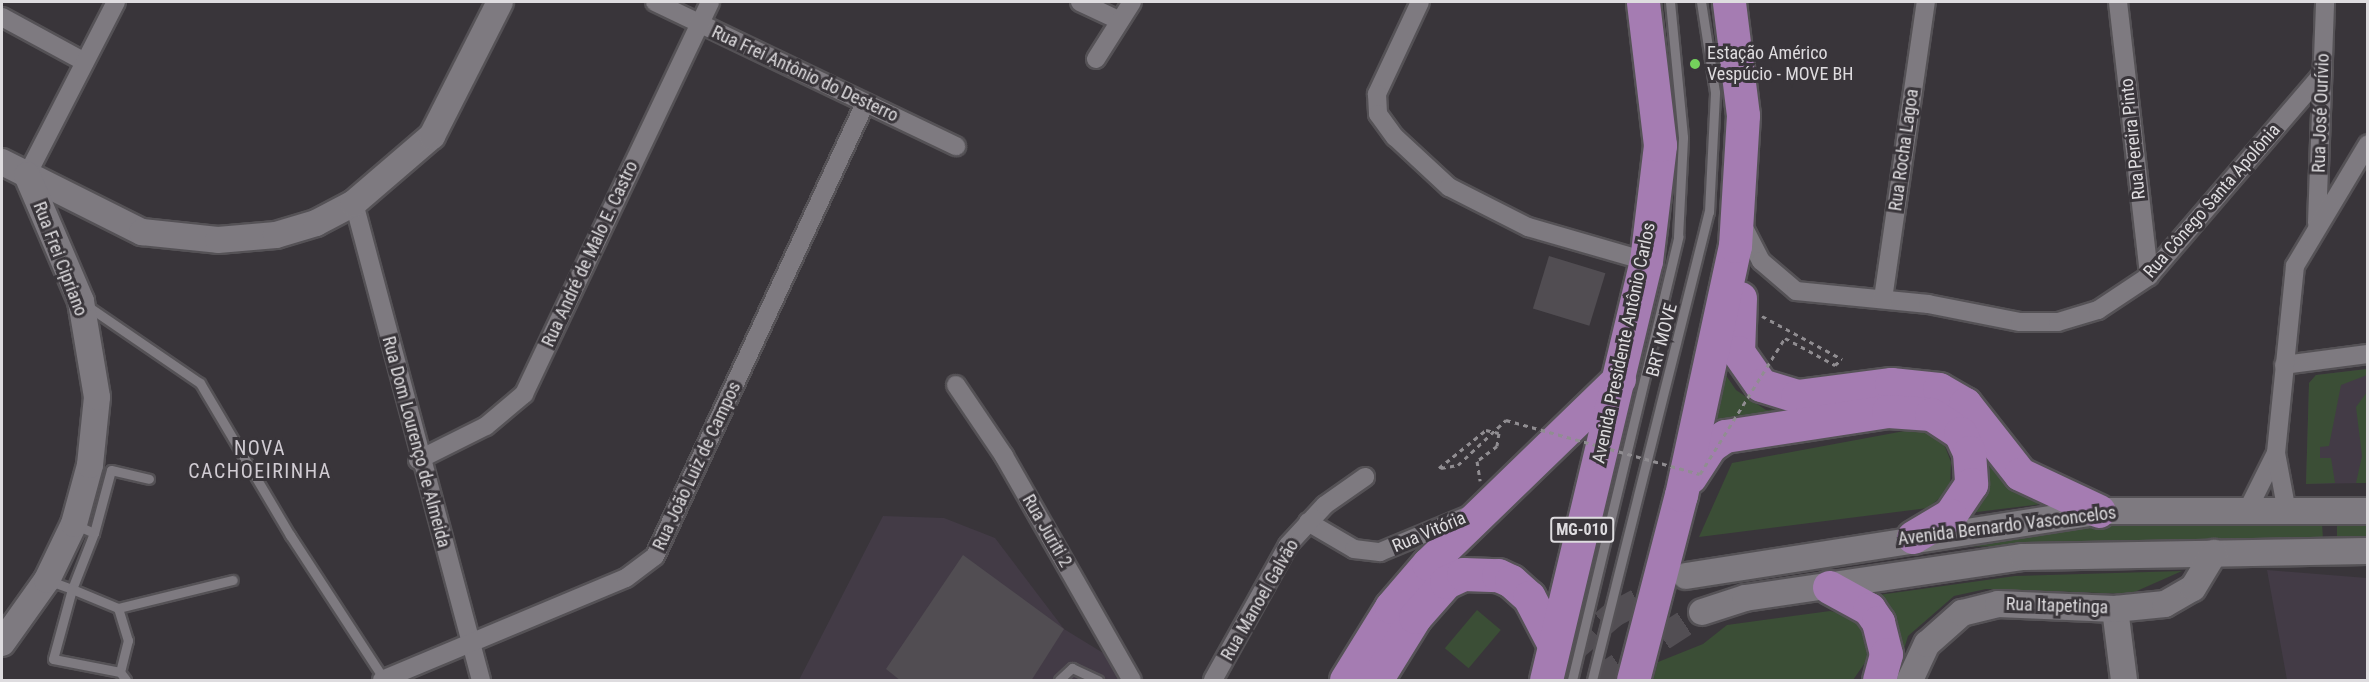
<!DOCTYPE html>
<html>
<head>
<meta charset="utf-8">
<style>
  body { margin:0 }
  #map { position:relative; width:2369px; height:682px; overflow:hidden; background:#39353a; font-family:"Roboto Condensed",sans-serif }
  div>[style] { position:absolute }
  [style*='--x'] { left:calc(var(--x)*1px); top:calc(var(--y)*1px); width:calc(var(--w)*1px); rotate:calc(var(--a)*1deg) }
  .built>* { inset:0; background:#433b46 }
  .green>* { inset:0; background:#3b4e36; transform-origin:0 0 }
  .building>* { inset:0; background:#514d52; transform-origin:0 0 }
  .secondary-tunnel>* { height:26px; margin-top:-13px; transform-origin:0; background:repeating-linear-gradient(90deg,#524e53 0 26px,transparent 0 39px) }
  .path>* { height:3px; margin-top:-1.5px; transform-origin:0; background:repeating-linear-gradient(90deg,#908d91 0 4.5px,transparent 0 9px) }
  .roads { filter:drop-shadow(2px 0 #555256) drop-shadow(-2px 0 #555256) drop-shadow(0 2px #555256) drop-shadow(0 -2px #555256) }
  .lane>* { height:9px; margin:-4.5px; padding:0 4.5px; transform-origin:4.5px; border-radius:4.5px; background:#7e7a80 }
  .street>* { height:18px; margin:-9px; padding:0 9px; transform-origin:9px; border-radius:9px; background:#7e7a80 }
  .secondary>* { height:26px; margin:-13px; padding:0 13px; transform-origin:13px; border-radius:13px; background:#7e7a80 }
  .highway>* { height:33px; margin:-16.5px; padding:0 16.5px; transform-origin:16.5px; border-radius:16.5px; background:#a57cb2 }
  .path-bridge>* { height:3px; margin-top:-1.5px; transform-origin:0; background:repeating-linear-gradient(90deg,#908d91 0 4.5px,transparent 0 9px) }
  .dots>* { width:16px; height:16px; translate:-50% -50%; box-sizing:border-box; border:3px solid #39353a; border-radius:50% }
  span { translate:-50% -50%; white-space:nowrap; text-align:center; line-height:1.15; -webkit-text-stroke:6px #39353a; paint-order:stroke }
  .shield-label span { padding:2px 4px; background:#39353a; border:2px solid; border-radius:4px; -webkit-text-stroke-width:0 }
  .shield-label { font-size:16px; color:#dedcdf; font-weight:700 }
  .poi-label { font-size:18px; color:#dedcdf }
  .left { translate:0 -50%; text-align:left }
  .street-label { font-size:18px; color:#dedcdf }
  .neighbourhood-label { font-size:20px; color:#d1ccd3; letter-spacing:1.5px }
  .frame { position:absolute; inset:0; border:3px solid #dedcdf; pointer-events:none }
</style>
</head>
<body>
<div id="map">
  <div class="built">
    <i style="clip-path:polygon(2367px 369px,2367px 483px,2306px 484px,2309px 383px,2316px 375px)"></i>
    <i style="clip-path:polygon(883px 516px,944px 518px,995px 538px,1064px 629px,1108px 656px,1122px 680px,799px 680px)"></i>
    <i style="clip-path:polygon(2267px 570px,2367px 578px,2367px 680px,2287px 680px)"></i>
  </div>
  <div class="green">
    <i style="clip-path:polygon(1721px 368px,1736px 390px,1766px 410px,1828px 406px,1897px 391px,1928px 393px,1960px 410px,1992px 459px,2041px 504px,1969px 513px,1983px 488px,1979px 445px,1955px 411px,1913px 393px,1736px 427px,1704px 439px)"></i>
    <i style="clip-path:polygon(2367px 369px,2367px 375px,2341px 385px,2329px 446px,2320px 447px,2320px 458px,2331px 458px,2335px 483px,2306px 484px,2309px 383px,2316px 375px)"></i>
    <i style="clip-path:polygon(2367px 392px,2367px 483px,2356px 483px,2362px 456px,2356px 407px)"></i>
    <i style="clip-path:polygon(1926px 427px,1944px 444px,1951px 462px,1950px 489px,1928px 508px,1699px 537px,1732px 463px)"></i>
    <i style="left:2367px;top:519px;width:22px;height:30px;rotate:90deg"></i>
    <i style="clip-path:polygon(2322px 522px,2323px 540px,1949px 547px,2100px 524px)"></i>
    <i style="clip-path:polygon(2182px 571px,2130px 594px,1986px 589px,1954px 596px,1908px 636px,1897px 672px,1864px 597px,2015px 576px)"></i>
    <i style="left:1477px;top:610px;width:31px;height:50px;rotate:40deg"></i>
    <i style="clip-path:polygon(1830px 611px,1851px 616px,1864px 634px,1869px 657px,1853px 680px,1653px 680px,1658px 662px,1703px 644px,1727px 625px)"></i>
  </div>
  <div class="building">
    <i style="left:1549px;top:256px;width:59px;height:55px;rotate:17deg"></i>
    <i style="clip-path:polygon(963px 555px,1064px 629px,1031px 681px,901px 681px,886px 669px)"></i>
  </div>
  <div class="secondary-tunnel">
    <i style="--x:1544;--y:674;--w:92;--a:-40.6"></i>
    <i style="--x:1614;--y:614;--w:60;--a:-27.8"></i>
    <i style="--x:1597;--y:680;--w:125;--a:-32.9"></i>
  </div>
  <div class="path">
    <i style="--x:1762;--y:316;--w:91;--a:28.3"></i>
    <i style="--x:1439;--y:468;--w:60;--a:-39"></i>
    <i style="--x:1486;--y:430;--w:13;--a:13"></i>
    <i style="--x:1499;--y:433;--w:13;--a:99"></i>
    <i style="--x:1497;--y:446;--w:25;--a:143"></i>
    <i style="--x:1477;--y:461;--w:20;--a:81"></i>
    <i style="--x:1441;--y:468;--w:17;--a:-10"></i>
  </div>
  <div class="roads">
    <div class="lane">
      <i style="--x:86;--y:305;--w:138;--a:34.4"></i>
      <i style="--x:200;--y:383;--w:177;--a:59.4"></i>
      <i style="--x:290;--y:535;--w:172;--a:56.9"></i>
      <i style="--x:94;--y:533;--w:65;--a:-74.9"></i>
      <i style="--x:111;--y:470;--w:39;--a:13"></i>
      <i style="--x:50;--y:581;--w:23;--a:20"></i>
      <i style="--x:72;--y:589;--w:60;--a:-68.6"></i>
      <i style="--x:94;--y:533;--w:20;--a:-156"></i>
      <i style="--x:118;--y:608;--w:34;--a:73"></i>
      <i style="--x:128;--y:640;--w:33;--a:104"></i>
      <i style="--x:126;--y:680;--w:10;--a:-127"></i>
      <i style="--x:120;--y:672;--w:68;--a:-169"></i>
      <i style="--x:53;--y:659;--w:73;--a:-74.8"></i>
      <i style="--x:72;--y:589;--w:50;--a:22.4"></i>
      <i style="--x:118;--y:608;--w:118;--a:-13.7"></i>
      <i style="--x:1059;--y:680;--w:18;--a:-43"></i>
      <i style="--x:1072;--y:668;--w:29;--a:25"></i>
      <i style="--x:1572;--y:680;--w:456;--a:-76.5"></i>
      <i style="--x:1678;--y:237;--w:100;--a:-87.1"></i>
      <i style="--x:1683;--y:137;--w:136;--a:-95.5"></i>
      <i style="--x:1592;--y:680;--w:482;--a:-76"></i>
      <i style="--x:1709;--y:212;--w:120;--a:-87.1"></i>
      <i style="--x:1715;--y:92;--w:91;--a:-98.8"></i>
    </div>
    <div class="street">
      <i style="--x:655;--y:2;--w:334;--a:25.6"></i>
      <i style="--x:1080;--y:2;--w:42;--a:25.3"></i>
      <i style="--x:1420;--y:2;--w:102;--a:115.1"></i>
      <i style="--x:1377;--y:94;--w:20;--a:87"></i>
      <i style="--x:1378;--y:114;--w:29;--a:54"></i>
      <i style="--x:1395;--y:137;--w:74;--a:42.8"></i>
      <i style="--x:1449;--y:187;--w:89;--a:26.9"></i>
      <i style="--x:1528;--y:227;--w:123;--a:16.1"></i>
      <i style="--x:2118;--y:2;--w:276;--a:83.5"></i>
      <i style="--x:2;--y:17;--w:94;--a:28.5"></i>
      <i style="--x:1096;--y:59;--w:67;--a:-57.7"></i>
      <i style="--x:27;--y:175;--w:195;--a:-62.8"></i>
      <i style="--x:354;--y:203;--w:494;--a:75.1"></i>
      <i style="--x:1741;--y:222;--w:44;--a:62.9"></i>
      <i style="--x:1761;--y:261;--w:46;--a:40.6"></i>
      <i style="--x:1796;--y:291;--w:133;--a:5.6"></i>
      <i style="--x:1928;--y:304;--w:94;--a:11.1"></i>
      <i style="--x:2020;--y:322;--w:38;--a:0"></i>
      <i style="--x:2058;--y:322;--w:42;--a:-16.7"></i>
      <i style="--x:2098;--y:310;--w:61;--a:-33.7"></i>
      <i style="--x:2149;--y:276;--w:266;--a:-49.4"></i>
      <i style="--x:2317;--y:223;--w:221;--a:-87.9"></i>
      <i style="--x:1883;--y:299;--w:300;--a:-81.8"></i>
      <i style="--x:2284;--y:365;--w:85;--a:-7.5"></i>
      <i style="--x:956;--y:385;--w:86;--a:55.9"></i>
      <i style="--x:1004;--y:456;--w:258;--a:60.3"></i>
      <i style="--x:418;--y:460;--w:76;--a:-26.6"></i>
      <i style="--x:486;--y:426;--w:50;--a:-40.1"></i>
      <i style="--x:524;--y:394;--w:434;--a:-64.6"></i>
      <i style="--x:2247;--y:511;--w:65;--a:-63.4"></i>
      <i style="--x:2287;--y:512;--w:60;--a:-100.6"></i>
      <i style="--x:2276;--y:453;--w:188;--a:-84.2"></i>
      <i style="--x:2295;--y:266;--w:142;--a:-59.1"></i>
      <i style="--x:1308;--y:522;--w:53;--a:30.4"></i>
      <i style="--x:1354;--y:549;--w:26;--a:7"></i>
      <i style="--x:1380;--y:552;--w:94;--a:-22.5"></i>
      <i style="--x:382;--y:680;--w:264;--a:-22.7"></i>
      <i style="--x:626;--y:578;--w:36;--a:-37"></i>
      <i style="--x:655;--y:556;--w:499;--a:-65.1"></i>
      <i style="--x:1213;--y:680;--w:154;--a:-60.9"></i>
      <i style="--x:1288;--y:545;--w:54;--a:-47.2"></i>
      <i style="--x:1325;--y:505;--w:49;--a:-35"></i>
    </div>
    <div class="secondary">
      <i style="--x:2;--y:162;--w:157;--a:26.6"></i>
      <i style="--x:142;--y:232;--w:76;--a:6"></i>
      <i style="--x:218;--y:240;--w:58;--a:-4.9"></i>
      <i style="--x:276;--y:235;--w:42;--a:-16.7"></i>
      <i style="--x:316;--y:223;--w:43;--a:-27.8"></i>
      <i style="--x:354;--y:203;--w:103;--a:-40.7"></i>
      <i style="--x:432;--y:136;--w:150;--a:-63.1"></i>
      <i style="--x:1686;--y:576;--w:418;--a:-8.9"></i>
      <i style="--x:2099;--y:511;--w:269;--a:0"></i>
      <i style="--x:2115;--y:609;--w:72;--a:82.8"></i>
      <i style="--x:1702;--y:612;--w:45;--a:-18"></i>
      <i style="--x:1745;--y:598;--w:281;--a:-8.4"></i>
      <i style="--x:2023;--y:557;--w:345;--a:-1"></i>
      <i style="--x:2;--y:643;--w:77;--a:-54.5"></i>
      <i style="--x:47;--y:580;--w:62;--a:-64.3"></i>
      <i style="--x:74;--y:524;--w:61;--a:-74.8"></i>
      <i style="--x:90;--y:465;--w:68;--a:-84.1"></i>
      <i style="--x:97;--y:397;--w:97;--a:-99.5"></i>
      <i style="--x:81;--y:301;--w:137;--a:-113.2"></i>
      <i style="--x:1910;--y:680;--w:40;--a:-65"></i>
      <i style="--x:1927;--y:644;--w:47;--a:-41.5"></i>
      <i style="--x:1962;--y:613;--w:37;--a:-14"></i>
      <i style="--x:1998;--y:604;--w:117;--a:2.4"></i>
      <i style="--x:2115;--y:609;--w:50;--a:-5.7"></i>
      <i style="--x:2165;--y:604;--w:32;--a:-30"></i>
      <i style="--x:2193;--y:588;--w:41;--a:-59"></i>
    </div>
    <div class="highway">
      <i style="--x:1740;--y:298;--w:54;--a:92.1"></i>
      <i style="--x:1738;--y:352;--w:40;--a:55.1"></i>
      <i style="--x:1761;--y:385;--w:38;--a:17"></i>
      <i style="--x:1797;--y:396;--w:95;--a:-7.3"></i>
      <i style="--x:1891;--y:384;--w:48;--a:5.9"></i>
      <i style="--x:1939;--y:389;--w:30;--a:30"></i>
      <i style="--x:1965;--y:404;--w:89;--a:51.8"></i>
      <i style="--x:2020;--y:474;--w:87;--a:25.1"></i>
      <i style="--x:1690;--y:477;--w:37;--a:-57"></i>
      <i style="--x:1710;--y:446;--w:18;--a:-34"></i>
      <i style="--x:1725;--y:436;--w:165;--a:-8.7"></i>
      <i style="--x:1888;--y:411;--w:43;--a:4"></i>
      <i style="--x:1931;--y:414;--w:35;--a:33"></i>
      <i style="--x:1960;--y:433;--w:21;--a:65"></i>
      <i style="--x:1969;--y:452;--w:32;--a:86"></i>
      <i style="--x:1971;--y:484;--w:37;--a:124"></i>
      <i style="--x:1950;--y:515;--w:43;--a:149.3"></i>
      <i style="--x:1829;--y:587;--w:46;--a:28.8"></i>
      <i style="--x:1869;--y:609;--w:16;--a:55"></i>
      <i style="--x:1878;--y:622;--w:33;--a:76"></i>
      <i style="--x:1886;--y:654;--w:27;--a:105"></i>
      <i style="--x:1346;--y:680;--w:86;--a:-58.3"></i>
      <i style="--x:1391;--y:607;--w:57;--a:-49.3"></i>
      <i style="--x:1428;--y:564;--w:266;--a:-44.1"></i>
      <i style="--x:1376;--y:680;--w:74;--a:-58.2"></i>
      <i style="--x:1415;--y:617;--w:47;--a:-48.5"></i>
      <i style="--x:1446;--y:582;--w:19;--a:-25"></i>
      <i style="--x:1463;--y:574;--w:35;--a:2"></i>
      <i style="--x:1498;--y:575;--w:14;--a:25"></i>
      <i style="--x:1511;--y:581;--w:24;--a:42"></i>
      <i style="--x:1529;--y:597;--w:54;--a:62.5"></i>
      <i style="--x:1546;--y:680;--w:431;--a:-76.6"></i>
      <i style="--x:1646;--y:261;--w:117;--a:-83.1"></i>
      <i style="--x:1660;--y:145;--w:144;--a:-96.8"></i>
      <i style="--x:1633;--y:680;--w:191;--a:-75.5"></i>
      <i style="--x:1681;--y:495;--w:255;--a:-77.8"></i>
      <i style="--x:1735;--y:246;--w:131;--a:-86.5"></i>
      <i style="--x:1743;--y:115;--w:114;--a:-97.1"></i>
    </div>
  </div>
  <div class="path-bridge">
    <i style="--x:1458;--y:465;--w:66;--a:-43.2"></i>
    <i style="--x:1506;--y:420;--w:201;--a:15.6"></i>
    <i style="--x:1700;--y:474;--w:160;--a:-58"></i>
    <i style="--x:1785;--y:338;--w:57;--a:28.4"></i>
    <i style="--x:1835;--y:365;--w:9;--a:-41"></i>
  </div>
  <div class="dots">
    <i style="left:1695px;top:64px;background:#74d25c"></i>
  </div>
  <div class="shield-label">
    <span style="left:1582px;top:530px">MG-010</span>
  </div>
  <div class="poi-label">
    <span class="left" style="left:1707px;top:64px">Estação Américo<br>Vespúcio - MOVE BH</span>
  </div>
  <div class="street-label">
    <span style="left:805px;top:74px;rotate:25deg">Rua Frei Antônio do Desterro</span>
    <span style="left:2321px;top:113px;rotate:-88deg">Rua José Ourívio</span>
    <span style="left:2133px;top:139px;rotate:-96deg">Rua Pereira Pinto</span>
    <span style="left:1904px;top:150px;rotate:-82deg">Rua Rocha Lagoa</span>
    <span style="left:2212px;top:201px;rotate:-49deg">Rua Cônego Santa Apolônia</span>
    <span style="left:590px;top:254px;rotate:-65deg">Rua André de Malo E. Castro</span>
    <span style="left:60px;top:259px;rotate:69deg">Rua Frei Cipriano</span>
    <span style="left:1662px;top:340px;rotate:-75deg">BRT MOVE</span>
    <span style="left:1624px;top:343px;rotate:-78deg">Avenida Presidente Antônio Carlos</span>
    <span style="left:416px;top:442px;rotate:75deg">Rua Dom Lourenço de Almeida</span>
    <span style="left:697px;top:466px;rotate:-65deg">Rua João Luiz de Campos</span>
    <span style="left:2007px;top:526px;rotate:-7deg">Avenida Bernardo Vasconcelos</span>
    <span style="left:1047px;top:531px;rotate:60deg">Rua Juriti 2</span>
    <span style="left:1429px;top:532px;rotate:-23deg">Rua Vitória</span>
    <span style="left:1260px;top:600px;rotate:-60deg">Rua Manoel Galvão</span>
    <span style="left:2057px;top:606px;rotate:2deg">Rua Itapetinga</span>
  </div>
  <div class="neighbourhood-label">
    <span style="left:260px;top:460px">NOVA<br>CACHOEIRINHA</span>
  </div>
  <div class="frame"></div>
</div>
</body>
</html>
